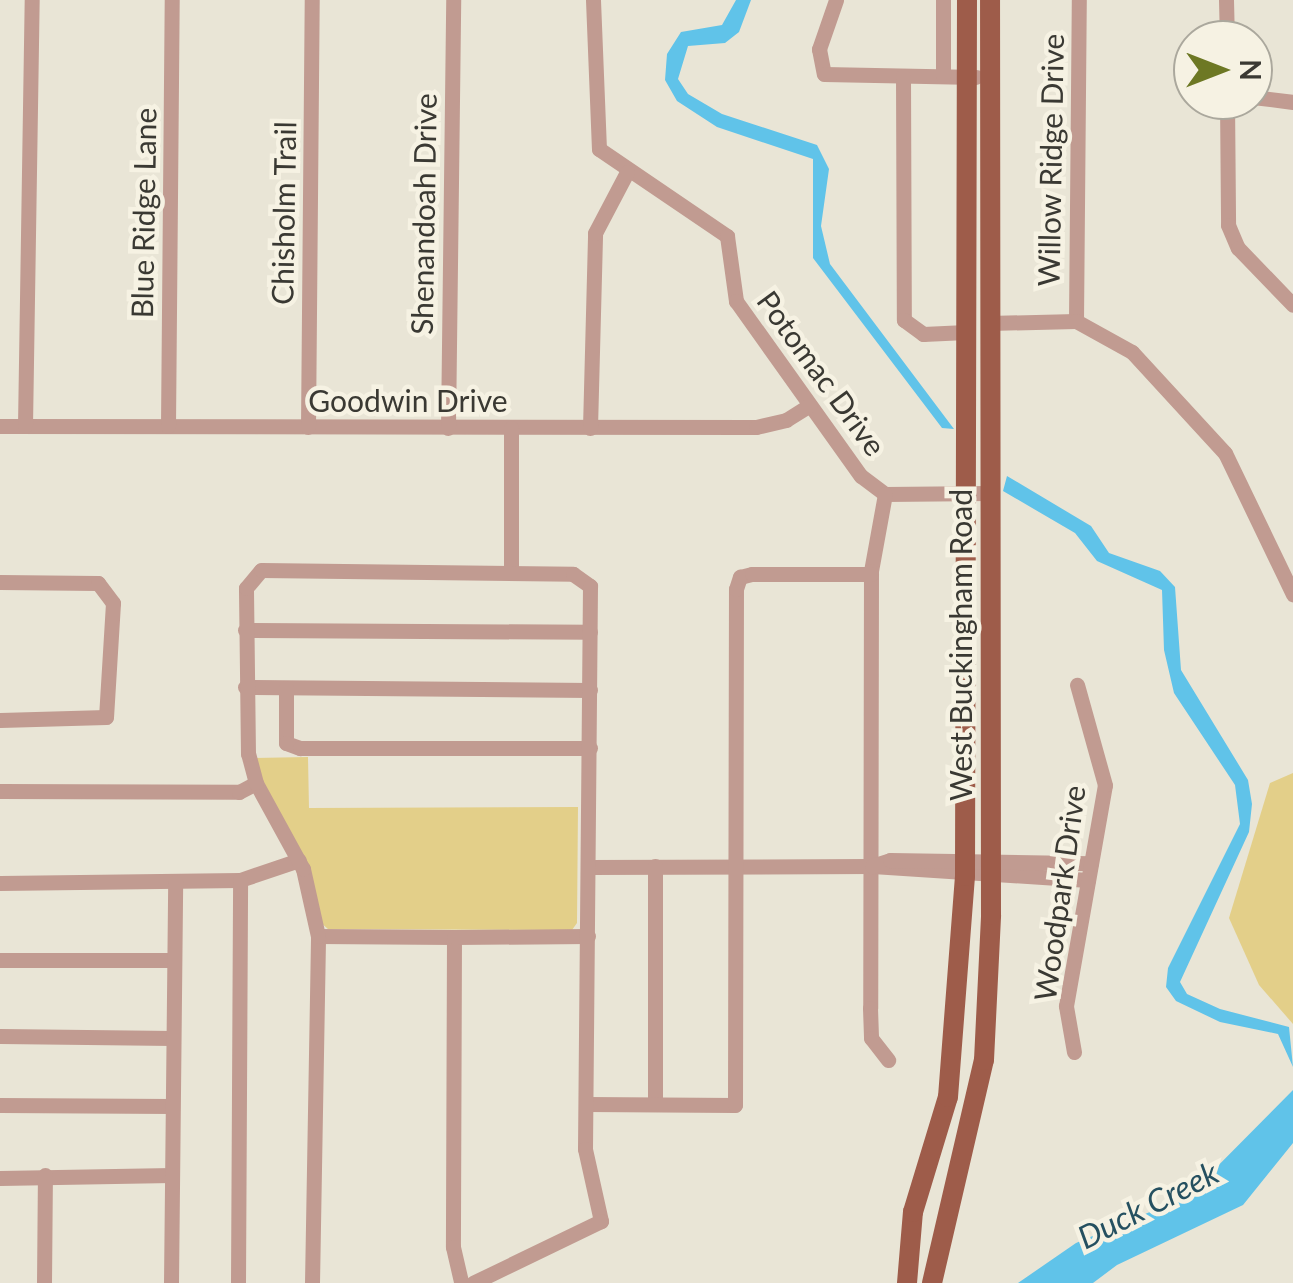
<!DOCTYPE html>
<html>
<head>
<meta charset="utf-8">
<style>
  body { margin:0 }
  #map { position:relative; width:1293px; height:1283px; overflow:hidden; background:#e9e5d6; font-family:Lato,sans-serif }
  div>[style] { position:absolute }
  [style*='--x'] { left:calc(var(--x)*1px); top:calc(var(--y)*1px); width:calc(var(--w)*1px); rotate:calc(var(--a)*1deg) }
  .green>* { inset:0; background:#e3cf89 }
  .water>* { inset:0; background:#60c3e9 }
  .minor>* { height:15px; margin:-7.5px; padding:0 7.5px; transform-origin:7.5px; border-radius:7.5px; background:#c19b91 }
  .major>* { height:20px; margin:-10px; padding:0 10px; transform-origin:10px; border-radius:10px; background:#9e5c4a }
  span { translate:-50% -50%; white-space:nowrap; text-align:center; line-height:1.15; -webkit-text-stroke:9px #f6f2e3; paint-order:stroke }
  .street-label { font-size:30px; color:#3a3933 }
  .water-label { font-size:32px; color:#255060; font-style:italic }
  .north { position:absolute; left:1173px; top:20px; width:100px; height:100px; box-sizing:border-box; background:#f6f2e3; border:2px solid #aba89d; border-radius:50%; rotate:90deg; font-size:28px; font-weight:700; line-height:40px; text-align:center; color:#3a3933 }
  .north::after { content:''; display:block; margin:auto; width:35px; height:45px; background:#6d7824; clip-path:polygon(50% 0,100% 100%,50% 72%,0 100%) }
</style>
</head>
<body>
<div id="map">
  <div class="green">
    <i style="clip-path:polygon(308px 757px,309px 808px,578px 807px,577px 923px,572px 930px,328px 929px,320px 922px,254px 758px)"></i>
    <i style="clip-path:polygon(1293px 773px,1293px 1024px,1259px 985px,1229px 918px,1270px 783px)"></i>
  </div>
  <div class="water">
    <i style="clip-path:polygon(736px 0,751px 0,739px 32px,725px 43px,688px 46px,678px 79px,688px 94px,722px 114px,817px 145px,829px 169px,821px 226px,830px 264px,954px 429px,942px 428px,813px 258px,813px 159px,717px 127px,677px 101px,665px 80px,667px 54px,681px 32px,722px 25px)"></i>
    <i style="clip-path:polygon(1007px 476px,1091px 526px,1109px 553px,1160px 571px,1175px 587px,1181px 670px,1248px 780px,1252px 804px,1249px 832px,1180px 982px,1187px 994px,1220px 1009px,1289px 1027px,1293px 1067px,1278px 1034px,1220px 1022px,1176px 1001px,1166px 987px,1168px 968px,1240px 824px,1235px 785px,1174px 693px,1164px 650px,1162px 590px,1097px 561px,1075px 533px,1003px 491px)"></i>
    <i style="clip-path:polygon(1293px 1090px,1293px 1143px,1243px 1205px,1117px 1265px,1093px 1283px,1018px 1283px,1076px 1243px,1188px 1196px)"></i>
  </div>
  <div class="minor">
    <i style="--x:593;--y:0;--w:149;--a:87.7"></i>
    <i style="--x:599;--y:149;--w:155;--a:34.2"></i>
    <i style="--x:727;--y:236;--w:66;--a:82.1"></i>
    <i style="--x:736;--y:301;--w:215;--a:54.5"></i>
    <i style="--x:861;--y:476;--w:30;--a:37"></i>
    <i style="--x:885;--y:494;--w:104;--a:-0.6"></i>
    <i style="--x:836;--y:0;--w:52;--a:109.1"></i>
    <i style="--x:819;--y:49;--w:25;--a:79"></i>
    <i style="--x:824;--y:74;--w:152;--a:1.1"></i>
    <i style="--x:1226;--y:0;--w:40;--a:88.6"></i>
    <i style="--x:903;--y:76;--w:244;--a:89.8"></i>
    <i style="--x:904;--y:320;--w:24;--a:36"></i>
    <i style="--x:923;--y:334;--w:43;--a:-2.7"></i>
    <i style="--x:943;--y:76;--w:76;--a:-90"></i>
    <i style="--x:1253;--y:97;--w:40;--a:7.1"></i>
    <i style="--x:1227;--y:100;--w:125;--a:89.5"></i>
    <i style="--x:1228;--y:225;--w:25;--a:67"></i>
    <i style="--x:1238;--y:248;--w:79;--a:46"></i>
    <i style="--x:1076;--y:321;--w:321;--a:-89.5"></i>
    <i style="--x:989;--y:323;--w:87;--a:-1.3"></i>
    <i style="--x:1076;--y:321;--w:64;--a:29"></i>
    <i style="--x:1132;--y:352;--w:137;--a:47.4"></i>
    <i style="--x:1225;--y:453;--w:157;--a:64.3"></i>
    <i style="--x:0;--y:426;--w:756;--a:0.08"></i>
    <i style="--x:756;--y:427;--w:31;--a:-13"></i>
    <i style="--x:786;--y:420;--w:28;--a:-32"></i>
    <i style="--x:25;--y:426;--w:426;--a:-89.1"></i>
    <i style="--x:168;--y:426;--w:426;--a:-89.5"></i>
    <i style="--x:308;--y:427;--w:427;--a:-89.5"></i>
    <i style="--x:448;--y:428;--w:428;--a:-89.3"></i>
    <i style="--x:511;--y:428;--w:145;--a:90"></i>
    <i style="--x:590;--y:428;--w:195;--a:-88.5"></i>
    <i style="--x:595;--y:233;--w:69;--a:-62.3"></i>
    <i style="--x:885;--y:494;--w:78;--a:100.3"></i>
    <i style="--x:871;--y:571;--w:437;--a:90.1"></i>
    <i style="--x:870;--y:1008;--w:30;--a:88"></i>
    <i style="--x:871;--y:1038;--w:28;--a:52"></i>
    <i style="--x:0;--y:582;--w:98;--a:0.6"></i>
    <i style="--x:98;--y:583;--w:25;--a:53"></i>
    <i style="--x:113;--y:603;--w:114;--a:93.5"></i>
    <i style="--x:106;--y:717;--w:106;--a:178.4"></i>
    <i style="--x:245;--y:630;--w:345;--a:0.3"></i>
    <i style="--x:245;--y:687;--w:345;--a:0.5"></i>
    <i style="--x:286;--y:688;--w:55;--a:90"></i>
    <i style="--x:286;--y:743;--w:15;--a:20"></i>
    <i style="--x:300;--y:748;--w:290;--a:0"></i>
    <i style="--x:0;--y:791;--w:239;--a:0.2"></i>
    <i style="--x:239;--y:792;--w:19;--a:-28"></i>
    <i style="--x:589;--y:867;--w:283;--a:-0.2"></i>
    <i style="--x:1088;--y:880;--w:216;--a:-176.3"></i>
    <i style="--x:872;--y:866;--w:19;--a:-18"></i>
    <i style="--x:890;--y:860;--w:201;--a:0.9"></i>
    <i style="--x:0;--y:883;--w:240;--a:-0.7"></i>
    <i style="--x:240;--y:880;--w:62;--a:-18.7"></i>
    <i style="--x:318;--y:936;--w:136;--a:0.4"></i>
    <i style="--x:454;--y:937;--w:310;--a:90.2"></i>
    <i style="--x:453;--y:1247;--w:37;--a:77"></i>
    <i style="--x:454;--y:937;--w:134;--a:-0.4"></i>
    <i style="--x:0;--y:960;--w:174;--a:0"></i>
    <i style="--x:0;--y:1036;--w:173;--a:0.7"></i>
    <i style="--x:1074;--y:1052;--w:47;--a:-99.9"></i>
    <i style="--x:1066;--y:1006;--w:224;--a:-80"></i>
    <i style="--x:1105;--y:785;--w:104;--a:-105.6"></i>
    <i style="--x:655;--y:1103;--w:237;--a:-90"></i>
    <i style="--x:587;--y:1104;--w:148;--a:0.4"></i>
    <i style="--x:735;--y:1105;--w:516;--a:-89.89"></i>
    <i style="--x:736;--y:589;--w:13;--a:-72"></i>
    <i style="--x:740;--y:577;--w:12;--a:-14"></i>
    <i style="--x:752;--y:574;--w:119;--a:0"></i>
    <i style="--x:0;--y:1105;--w:172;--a:0.3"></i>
    <i style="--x:0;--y:1178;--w:172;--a:-1"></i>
    <i style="--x:44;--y:1283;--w:108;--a:-89.5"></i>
    <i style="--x:171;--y:1283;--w:401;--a:-89.4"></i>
    <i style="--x:238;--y:1283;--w:403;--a:-89.7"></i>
    <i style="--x:312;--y:1283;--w:347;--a:-89"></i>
    <i style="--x:318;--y:936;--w:69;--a:-102.6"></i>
    <i style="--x:303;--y:869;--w:98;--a:-118.7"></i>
    <i style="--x:256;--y:783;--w:30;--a:-105"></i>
    <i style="--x:248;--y:754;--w:166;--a:-90.7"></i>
    <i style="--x:246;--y:588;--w:23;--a:-50"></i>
    <i style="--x:261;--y:570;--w:312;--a:0.7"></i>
    <i style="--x:573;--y:574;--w:21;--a:35"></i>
    <i style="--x:590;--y:586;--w:563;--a:90.51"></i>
    <i style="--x:585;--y:1149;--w:74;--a:77.5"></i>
    <i style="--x:601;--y:1221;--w:142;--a:154.2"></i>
  </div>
  <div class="major">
    <i style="--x:907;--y:1283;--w:71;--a:-85.2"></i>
    <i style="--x:913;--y:1212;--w:120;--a:-73.1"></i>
    <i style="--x:948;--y:1097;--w:222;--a:-85.6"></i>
    <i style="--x:965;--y:876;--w:876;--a:-89.87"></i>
    <i style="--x:932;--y:1283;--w:229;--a:-76.9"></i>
    <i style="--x:984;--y:1060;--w:145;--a:-87.2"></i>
    <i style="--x:991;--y:915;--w:915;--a:-90.06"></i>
  </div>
  <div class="street-label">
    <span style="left:1050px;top:160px;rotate:-89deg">Willow Ridge Drive</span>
    <span style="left:143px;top:213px;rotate:-89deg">Blue Ridge Lane</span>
    <span style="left:283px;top:213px;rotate:-89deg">Chisholm Trail</span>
    <span style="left:423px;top:214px;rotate:-89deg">Shenandoah Drive</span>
    <span style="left:822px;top:373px;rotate:54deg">Potomac Drive</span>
    <span style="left:408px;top:400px">Goodwin Drive</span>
    <span style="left:960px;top:645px;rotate:-90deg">West Buckingham Road</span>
    <span style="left:1059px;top:893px;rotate:-82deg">Woodpark Drive</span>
  </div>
  <div class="water-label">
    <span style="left:1148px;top:1205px;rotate:-27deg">Duck Creek</span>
  </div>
  <div class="north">N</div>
</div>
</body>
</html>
